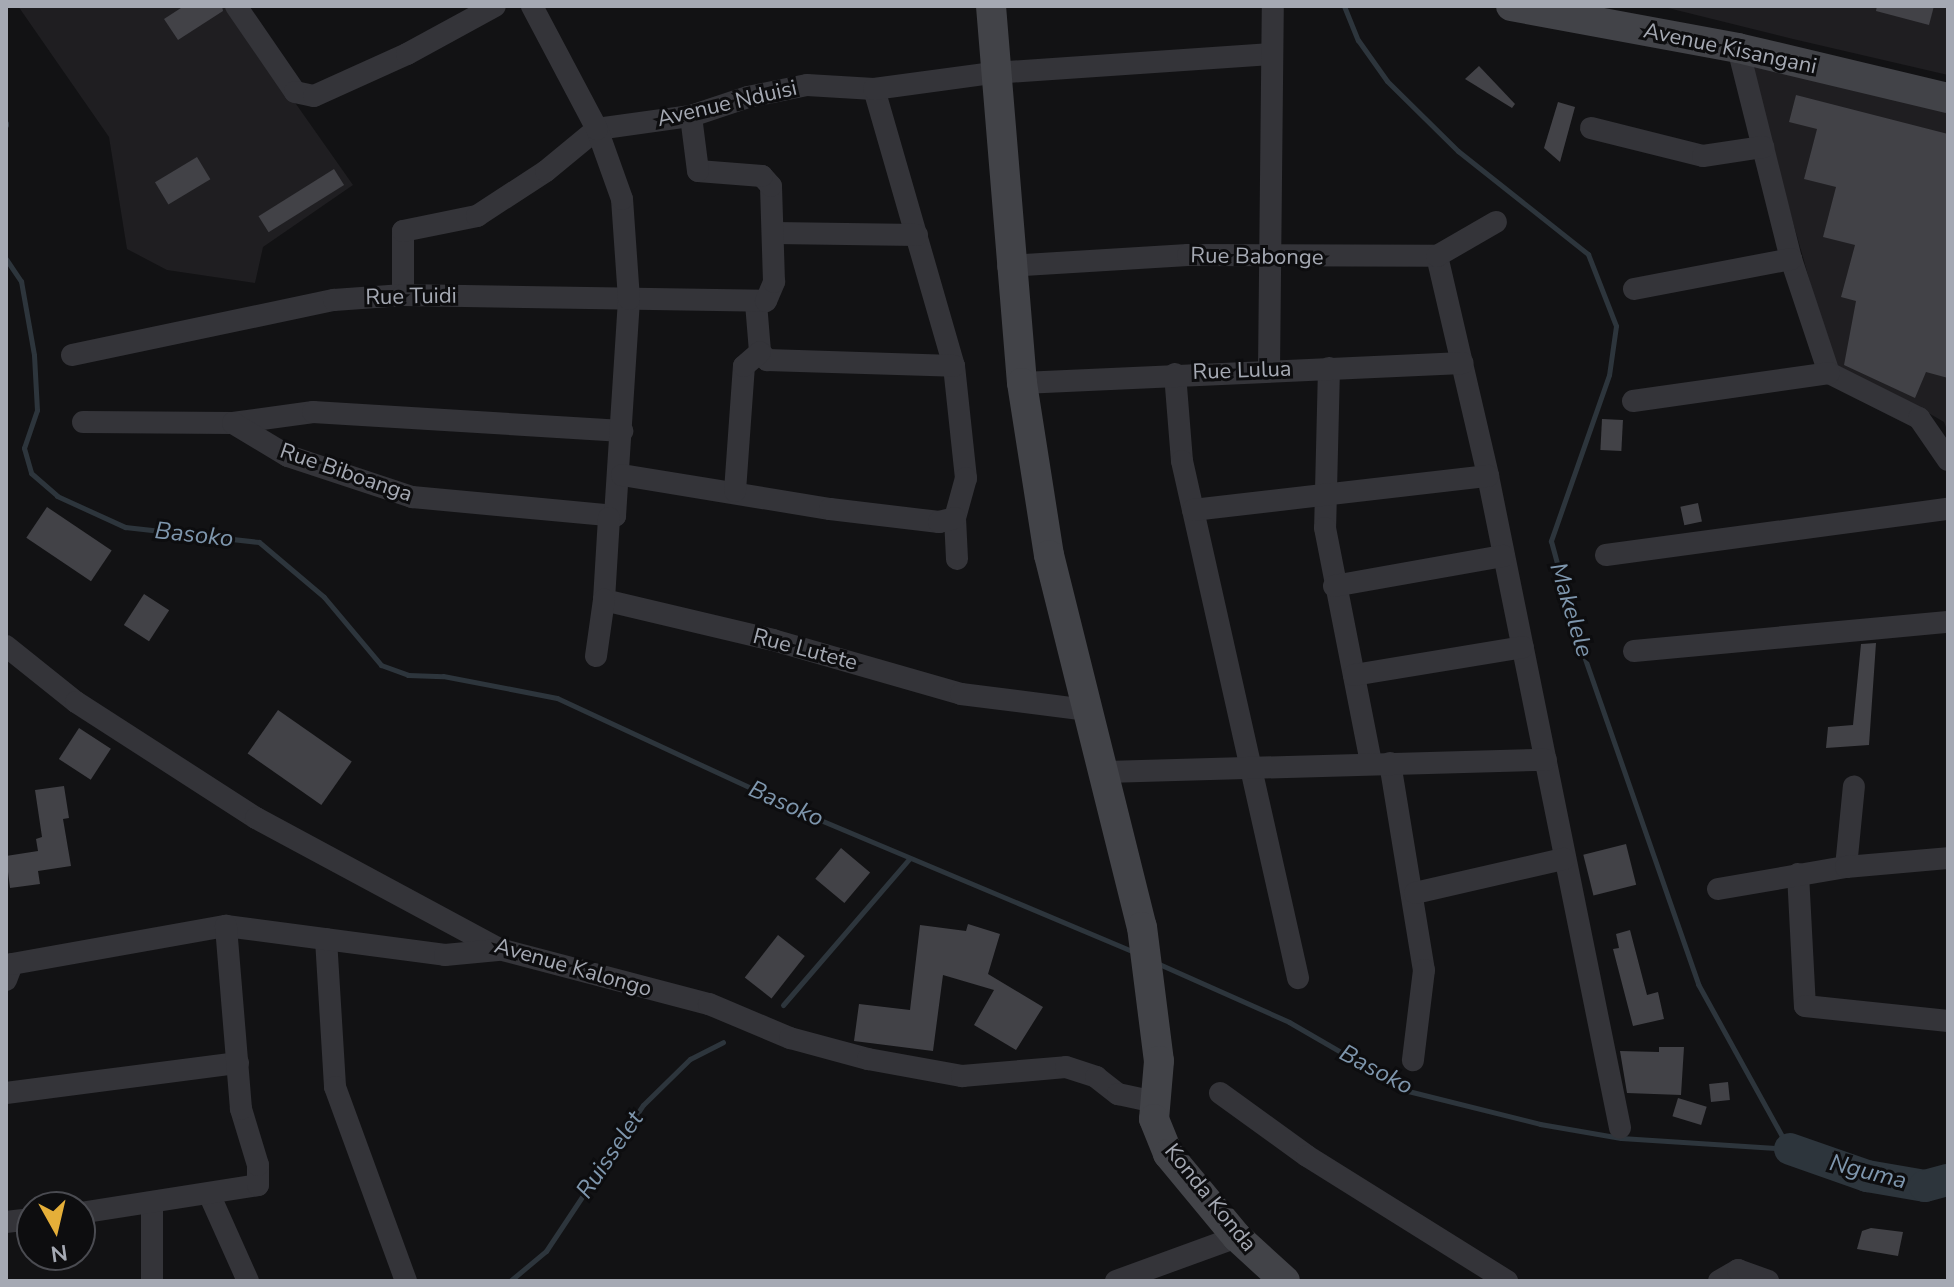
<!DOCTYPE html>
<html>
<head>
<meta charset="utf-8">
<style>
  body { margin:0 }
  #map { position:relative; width:1954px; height:1287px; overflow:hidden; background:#121214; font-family:"Nunito Sans",sans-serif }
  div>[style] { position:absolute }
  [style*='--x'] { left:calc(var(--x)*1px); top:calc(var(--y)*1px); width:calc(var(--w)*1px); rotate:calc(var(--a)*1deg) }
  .built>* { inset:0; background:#1f1e21 }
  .stream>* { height:5px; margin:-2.5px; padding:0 2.5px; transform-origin:2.5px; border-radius:2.5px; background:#2d353c }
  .river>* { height:32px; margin:-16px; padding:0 16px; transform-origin:16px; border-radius:16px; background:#2d353c }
  .building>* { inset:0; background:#424247; transform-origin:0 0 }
  .street>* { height:22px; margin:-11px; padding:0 11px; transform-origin:11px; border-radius:11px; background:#343439 }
  .secondary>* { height:30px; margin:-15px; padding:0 15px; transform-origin:15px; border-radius:15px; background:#424348 }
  span { translate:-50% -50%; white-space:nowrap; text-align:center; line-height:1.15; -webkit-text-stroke:6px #0d0d0f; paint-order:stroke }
  .street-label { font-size:22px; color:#a5a9b3 }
  .water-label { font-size:24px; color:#7e96ad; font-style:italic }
  .frame { position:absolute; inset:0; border:8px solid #a5a9b3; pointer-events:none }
  .north { position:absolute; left:16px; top:1191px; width:80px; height:80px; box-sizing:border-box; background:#0d0d0f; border:2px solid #4a4b51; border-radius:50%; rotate:172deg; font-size:22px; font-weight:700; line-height:32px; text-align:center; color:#a5a9b3 }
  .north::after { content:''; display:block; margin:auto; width:28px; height:36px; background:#e5af39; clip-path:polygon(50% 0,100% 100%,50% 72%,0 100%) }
</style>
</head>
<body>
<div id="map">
  <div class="built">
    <i style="clip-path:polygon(18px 6px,227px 6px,353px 185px,263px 247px,255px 283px,167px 270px,127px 249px,109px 137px)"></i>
    <i style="clip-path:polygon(1660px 6px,1948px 6px,1948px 75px,1793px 39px)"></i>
    <i style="clip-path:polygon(1746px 57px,1948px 111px,1948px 433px,1944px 422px,1918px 407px,1837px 377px)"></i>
  </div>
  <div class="stream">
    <i style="--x:1344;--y:6;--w:37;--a:68"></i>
    <i style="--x:1358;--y:40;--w:50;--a:54.7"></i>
    <i style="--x:1387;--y:81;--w:100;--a:44.6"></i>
    <i style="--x:1458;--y:151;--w:166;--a:38.4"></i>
    <i style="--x:1588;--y:254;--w:77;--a:68.7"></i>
    <i style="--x:1616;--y:326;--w:49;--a:98.1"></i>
    <i style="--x:1609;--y:375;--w:176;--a:109.3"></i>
    <i style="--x:1551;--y:541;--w:95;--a:74.8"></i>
    <i style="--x:1576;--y:633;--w:372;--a:70.8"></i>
    <i style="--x:1698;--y:984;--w:188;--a:61.1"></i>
    <i style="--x:6;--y:123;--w:2;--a:90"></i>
    <i style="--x:6;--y:259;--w:27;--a:56"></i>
    <i style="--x:21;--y:281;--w:75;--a:80"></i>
    <i style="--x:34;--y:355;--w:55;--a:86.9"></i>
    <i style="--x:37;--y:410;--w:40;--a:108.9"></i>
    <i style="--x:24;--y:448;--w:26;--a:74"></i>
    <i style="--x:31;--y:473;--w:35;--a:41"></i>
    <i style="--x:57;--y:496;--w:75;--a:24.5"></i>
    <i style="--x:125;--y:527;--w:135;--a:6.4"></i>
    <i style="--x:259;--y:542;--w:85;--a:40.2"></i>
    <i style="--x:324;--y:597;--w:89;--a:50"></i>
    <i style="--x:381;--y:665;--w:29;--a:20"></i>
    <i style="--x:408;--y:675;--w:35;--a:2"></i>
    <i style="--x:443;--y:676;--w:116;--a:10.9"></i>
    <i style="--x:557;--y:698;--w:288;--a:24.9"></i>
    <i style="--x:818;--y:819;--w:345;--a:22.8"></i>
    <i style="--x:1159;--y:964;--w:142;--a:24"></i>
    <i style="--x:1289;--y:1022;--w:138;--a:30.1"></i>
    <i style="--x:1408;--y:1091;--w:136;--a:14"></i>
    <i style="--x:1540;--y:1124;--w:82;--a:9.8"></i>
    <i style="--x:1621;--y:1138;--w:169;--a:3.7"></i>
    <i style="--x:783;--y:1005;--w:194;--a:-49.2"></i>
    <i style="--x:510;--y:1281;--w:47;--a:-39.8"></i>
    <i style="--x:546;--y:1251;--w:175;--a:-56.4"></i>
    <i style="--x:643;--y:1105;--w:66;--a:-44.4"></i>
    <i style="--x:690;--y:1059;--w:37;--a:-27"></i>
  </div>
  <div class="river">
    <i style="--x:1790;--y:1149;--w:82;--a:19.3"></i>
    <i style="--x:1867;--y:1176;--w:59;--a:9.8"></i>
    <i style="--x:1925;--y:1186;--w:24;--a:-15"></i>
  </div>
  <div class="building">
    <i style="clip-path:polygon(184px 6px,222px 6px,223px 11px,178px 40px,164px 19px)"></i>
    <i style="clip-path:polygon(1877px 6px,1934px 6px,1929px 25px,1876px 11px)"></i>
    <i style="clip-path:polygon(1479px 66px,1515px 104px,1512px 108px,1465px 79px)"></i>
    <i style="clip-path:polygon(1796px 95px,1948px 134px,1948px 378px,1926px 372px,1915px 398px,1844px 365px,1856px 301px,1841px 297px,1855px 245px,1823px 237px,1836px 187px,1804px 179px,1817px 129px,1789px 122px)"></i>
    <i style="clip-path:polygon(1558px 102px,1575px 107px,1560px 162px,1544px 148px)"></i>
    <i style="left:197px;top:157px;width:26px;height:49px;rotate:59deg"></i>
    <i style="left:334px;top:169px;width:19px;height:89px;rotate:58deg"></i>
    <i style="left:1602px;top:419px;width:21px;height:31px;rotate:3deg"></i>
    <i style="left:1698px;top:503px;width:19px;height:18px;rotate:78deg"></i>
    <i style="left:47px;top:507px;width:78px;height:37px;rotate:34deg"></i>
    <i style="left:144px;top:594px;width:30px;height:37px;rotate:33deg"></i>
    <i style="clip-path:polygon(1876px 643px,1869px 745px,1826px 748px,1828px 727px,1853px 725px,1861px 644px)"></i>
    <i style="left:278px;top:710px;width:90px;height:53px;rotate:35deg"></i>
    <i style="left:79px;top:728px;width:38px;height:37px;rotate:33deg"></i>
    <i style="clip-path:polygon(64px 786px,69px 818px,63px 819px,71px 866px,38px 871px,40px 884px,10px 888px,6px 856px,38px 851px,36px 839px,42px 837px,35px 790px)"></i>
    <i style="left:1626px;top:844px;width:42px;height:44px;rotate:76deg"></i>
    <i style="left:841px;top:848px;width:38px;height:40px;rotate:40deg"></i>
    <i style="clip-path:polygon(968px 924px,1000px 934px,988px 974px,1043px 1007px,1016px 1050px,974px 1025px,994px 990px,943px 975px,933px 1051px,854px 1041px,859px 1004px,910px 1010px,920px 925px,966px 931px)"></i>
    <i style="clip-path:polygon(1630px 930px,1647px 995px,1658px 992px,1664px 1019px,1633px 1026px,1613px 949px,1619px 948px,1616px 934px)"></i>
    <i style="left:778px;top:935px;width:34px;height:54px;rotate:38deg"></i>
    <i style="clip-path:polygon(1659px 1047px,1684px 1047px,1681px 1095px,1627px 1093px,1620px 1051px,1659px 1052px)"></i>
    <i style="left:1728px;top:1082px;width:18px;height:19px;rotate:84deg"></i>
    <i style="left:1678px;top:1098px;width:30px;height:19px;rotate:17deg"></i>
    <i style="clip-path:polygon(1871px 1228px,1903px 1232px,1898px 1256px,1857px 1249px,1862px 1231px)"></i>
  </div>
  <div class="street">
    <i style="--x:236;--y:6;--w:104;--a:55.5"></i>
    <i style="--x:295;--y:92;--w:19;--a:12"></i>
    <i style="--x:314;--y:96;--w:102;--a:-24.3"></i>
    <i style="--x:407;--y:54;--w:100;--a:-28.6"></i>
    <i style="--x:1738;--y:48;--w:218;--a:75.9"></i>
    <i style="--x:1791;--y:259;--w:120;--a:71.6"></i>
    <i style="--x:1829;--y:373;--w:101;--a:26.6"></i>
    <i style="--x:1919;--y:418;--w:51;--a:55.4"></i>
    <i style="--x:874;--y:89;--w:288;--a:73.9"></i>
    <i style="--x:954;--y:366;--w:113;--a:83.9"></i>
    <i style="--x:966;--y:478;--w:41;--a:105.4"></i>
    <i style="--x:955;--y:518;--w:41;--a:87.2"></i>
    <i style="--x:1591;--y:128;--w:115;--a:14"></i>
    <i style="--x:1703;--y:156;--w:61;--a:-8.5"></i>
    <i style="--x:775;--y:233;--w:142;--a:0.8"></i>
    <i style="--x:1437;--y:256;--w:226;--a:76.9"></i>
    <i style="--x:1488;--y:476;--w:665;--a:78.55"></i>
    <i style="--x:1008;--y:266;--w:180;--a:-3.5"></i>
    <i style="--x:1188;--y:255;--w:249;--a:0.2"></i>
    <i style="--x:1437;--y:256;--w:68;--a:-30"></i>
    <i style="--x:1634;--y:289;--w:160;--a:-10.8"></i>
    <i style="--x:403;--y:295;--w:64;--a:-90"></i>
    <i style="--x:403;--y:231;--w:76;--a:-11.5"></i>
    <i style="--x:477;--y:216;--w:82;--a:-33.1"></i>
    <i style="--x:546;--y:171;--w:66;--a:-39.5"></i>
    <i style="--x:597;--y:129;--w:95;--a:-7.9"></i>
    <i style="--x:691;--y:116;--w:60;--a:-18.4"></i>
    <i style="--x:748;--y:97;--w:60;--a:-11.5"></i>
    <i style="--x:807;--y:85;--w:67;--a:3.4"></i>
    <i style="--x:874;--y:89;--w:120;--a:-7.7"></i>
    <i style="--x:993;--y:73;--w:279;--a:-3.9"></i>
    <i style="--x:756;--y:303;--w:49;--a:85.3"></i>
    <i style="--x:760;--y:352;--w:11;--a:49"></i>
    <i style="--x:767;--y:360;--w:187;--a:1.8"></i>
    <i style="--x:72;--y:355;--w:268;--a:-11.9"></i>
    <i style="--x:334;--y:300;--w:69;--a:-4.1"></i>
    <i style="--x:403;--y:295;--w:363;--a:0.9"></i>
    <i style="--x:766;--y:301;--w:21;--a:-67"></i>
    <i style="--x:774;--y:282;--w:96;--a:-91.8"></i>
    <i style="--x:771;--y:186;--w:13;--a:-132"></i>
    <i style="--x:762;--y:176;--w:64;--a:-175.5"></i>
    <i style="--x:698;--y:171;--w:55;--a:-97.3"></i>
    <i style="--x:1329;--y:368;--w:160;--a:91.4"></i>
    <i style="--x:1325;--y:528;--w:238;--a:78.9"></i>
    <i style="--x:1269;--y:370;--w:364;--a:-89.4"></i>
    <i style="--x:1175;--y:374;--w:87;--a:85.4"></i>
    <i style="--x:1182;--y:461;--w:530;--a:77.35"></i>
    <i style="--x:1022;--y:383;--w:441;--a:-2.6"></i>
    <i style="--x:1633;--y:401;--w:198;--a:-8.1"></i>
    <i style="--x:83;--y:422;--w:150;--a:0.4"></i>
    <i style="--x:233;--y:423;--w:81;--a:-7.8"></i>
    <i style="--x:313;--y:412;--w:310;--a:3.5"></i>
    <i style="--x:233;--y:423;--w:64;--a:31"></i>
    <i style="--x:288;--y:456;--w:131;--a:18.3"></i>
    <i style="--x:412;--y:497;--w:204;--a:5.3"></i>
    <i style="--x:615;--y:516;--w:217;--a:-86.3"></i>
    <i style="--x:629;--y:299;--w:100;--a:-94"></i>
    <i style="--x:622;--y:199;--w:74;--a:-109.7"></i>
    <i style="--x:597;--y:129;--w:139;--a:-117.9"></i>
    <i style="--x:622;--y:475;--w:211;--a:9.3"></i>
    <i style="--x:830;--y:509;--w:110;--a:6.8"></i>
    <i style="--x:939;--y:522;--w:16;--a:-14"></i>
    <i style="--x:735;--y:491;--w:125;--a:-85.9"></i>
    <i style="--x:744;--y:366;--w:21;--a:-41"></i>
    <i style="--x:1193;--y:510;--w:297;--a:-6.6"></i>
    <i style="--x:609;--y:518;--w:82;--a:93.5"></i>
    <i style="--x:604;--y:600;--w:174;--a:13.3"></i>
    <i style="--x:773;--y:640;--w:196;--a:16"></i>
    <i style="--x:961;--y:694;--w:128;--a:7.2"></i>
    <i style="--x:1606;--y:555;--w:345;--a:-7.7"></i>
    <i style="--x:1334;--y:586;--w:172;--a:-10.1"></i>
    <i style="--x:6;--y:646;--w:90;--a:38.7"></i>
    <i style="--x:76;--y:702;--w:214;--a:32.8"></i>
    <i style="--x:256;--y:818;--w:276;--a:28.3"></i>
    <i style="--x:499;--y:949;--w:217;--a:14.7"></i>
    <i style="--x:709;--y:1004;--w:88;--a:22.8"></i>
    <i style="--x:790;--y:1038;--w:81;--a:15.1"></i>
    <i style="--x:868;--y:1059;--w:96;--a:10.3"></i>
    <i style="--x:962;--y:1076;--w:104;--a:-4.9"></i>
    <i style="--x:1066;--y:1067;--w:32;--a:18"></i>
    <i style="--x:1096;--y:1077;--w:28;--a:38"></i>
    <i style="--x:1118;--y:1094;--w:38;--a:12"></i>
    <i style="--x:1634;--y:651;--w:315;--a:-5.3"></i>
    <i style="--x:596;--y:656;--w:57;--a:-81.9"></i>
    <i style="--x:1354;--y:675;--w:171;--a:-9.4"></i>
    <i style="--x:1390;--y:763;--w:210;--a:80.7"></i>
    <i style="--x:1424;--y:970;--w:91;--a:97"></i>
    <i style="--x:1106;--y:772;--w:440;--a:-1.6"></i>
    <i style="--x:1846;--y:867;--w:81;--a:-84.4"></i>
    <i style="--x:1798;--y:874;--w:132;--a:87"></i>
    <i style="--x:1805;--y:1006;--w:144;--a:6"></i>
    <i style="--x:1718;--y:889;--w:130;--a:-9.8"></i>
    <i style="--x:1846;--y:867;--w:102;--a:-5"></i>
    <i style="--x:1415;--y:893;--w:153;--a:-12.9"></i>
    <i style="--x:326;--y:939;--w:148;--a:86.5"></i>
    <i style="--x:335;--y:1087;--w:207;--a:69.9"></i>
    <i style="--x:6;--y:980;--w:17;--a:-69"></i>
    <i style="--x:12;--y:964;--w:217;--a:-10.1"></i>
    <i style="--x:226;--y:926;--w:221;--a:7.5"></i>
    <i style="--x:445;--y:955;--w:53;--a:-5.4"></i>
    <i style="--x:6;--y:1093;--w:234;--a:-7.4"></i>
    <i style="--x:1220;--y:1093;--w:107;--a:35.9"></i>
    <i style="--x:1307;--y:1156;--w:236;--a:32"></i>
    <i style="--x:210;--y:1196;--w:93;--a:65.9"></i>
    <i style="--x:152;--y:1204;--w:77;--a:90"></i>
    <i style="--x:80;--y:1213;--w:180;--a:-8.9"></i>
    <i style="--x:258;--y:1185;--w:20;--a:-90"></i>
    <i style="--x:258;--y:1165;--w:59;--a:-106.9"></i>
    <i style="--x:241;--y:1109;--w:184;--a:-94.7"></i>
    <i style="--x:6;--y:1222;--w:26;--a:-7"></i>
    <i style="--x:1116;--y:1281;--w:129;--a:-20"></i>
    <i style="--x:1719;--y:1281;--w:22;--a:-30"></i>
    <i style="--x:1738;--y:1270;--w:32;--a:20"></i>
  </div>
  <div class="secondary">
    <i style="--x:991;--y:6;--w:378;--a:85.3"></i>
    <i style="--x:1022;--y:383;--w:174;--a:81.1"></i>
    <i style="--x:1049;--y:555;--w:383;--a:76"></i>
    <i style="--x:1142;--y:927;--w:135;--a:82.8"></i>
    <i style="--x:1159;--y:1061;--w:58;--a:94.9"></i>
    <i style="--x:1154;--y:1119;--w:38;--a:68"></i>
    <i style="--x:1168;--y:1154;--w:108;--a:50.3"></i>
    <i style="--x:1237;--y:1237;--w:65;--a:42.5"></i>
    <i style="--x:1511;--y:6;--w:231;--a:10.5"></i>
    <i style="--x:1738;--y:48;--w:216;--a:13.4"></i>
  </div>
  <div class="street-label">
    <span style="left:1730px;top:49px;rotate:12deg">Avenue Kisangani</span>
    <span style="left:727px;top:104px;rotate:-13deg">Avenue Nduisi</span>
    <span style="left:1257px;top:257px;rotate:1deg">Rue Babonge</span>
    <span style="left:411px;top:297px;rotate:-1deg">Rue Tuidi</span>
    <span style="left:1242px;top:371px;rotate:-2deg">Rue Lulua</span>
    <span style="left:346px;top:473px;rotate:19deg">Rue Biboanga</span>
    <span style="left:805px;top:650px;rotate:15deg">Rue Lutete</span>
    <span style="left:573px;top:968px;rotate:16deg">Avenue Kalongo</span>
    <span style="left:1210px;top:1198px;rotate:51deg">Konda Konda</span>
  </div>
  <div class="water-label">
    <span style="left:194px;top:535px;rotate:6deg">Basoko</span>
    <span style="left:1571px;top:610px;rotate:73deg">Makelele</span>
    <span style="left:786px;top:804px;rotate:24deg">Basoko</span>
    <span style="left:1376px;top:1070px;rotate:28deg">Basoko</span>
    <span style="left:610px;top:1155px;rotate:-56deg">Ruisselet</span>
    <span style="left:1868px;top:1172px;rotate:14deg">Nguma</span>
  </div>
  <div class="frame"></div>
  <div class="north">N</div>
</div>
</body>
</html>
